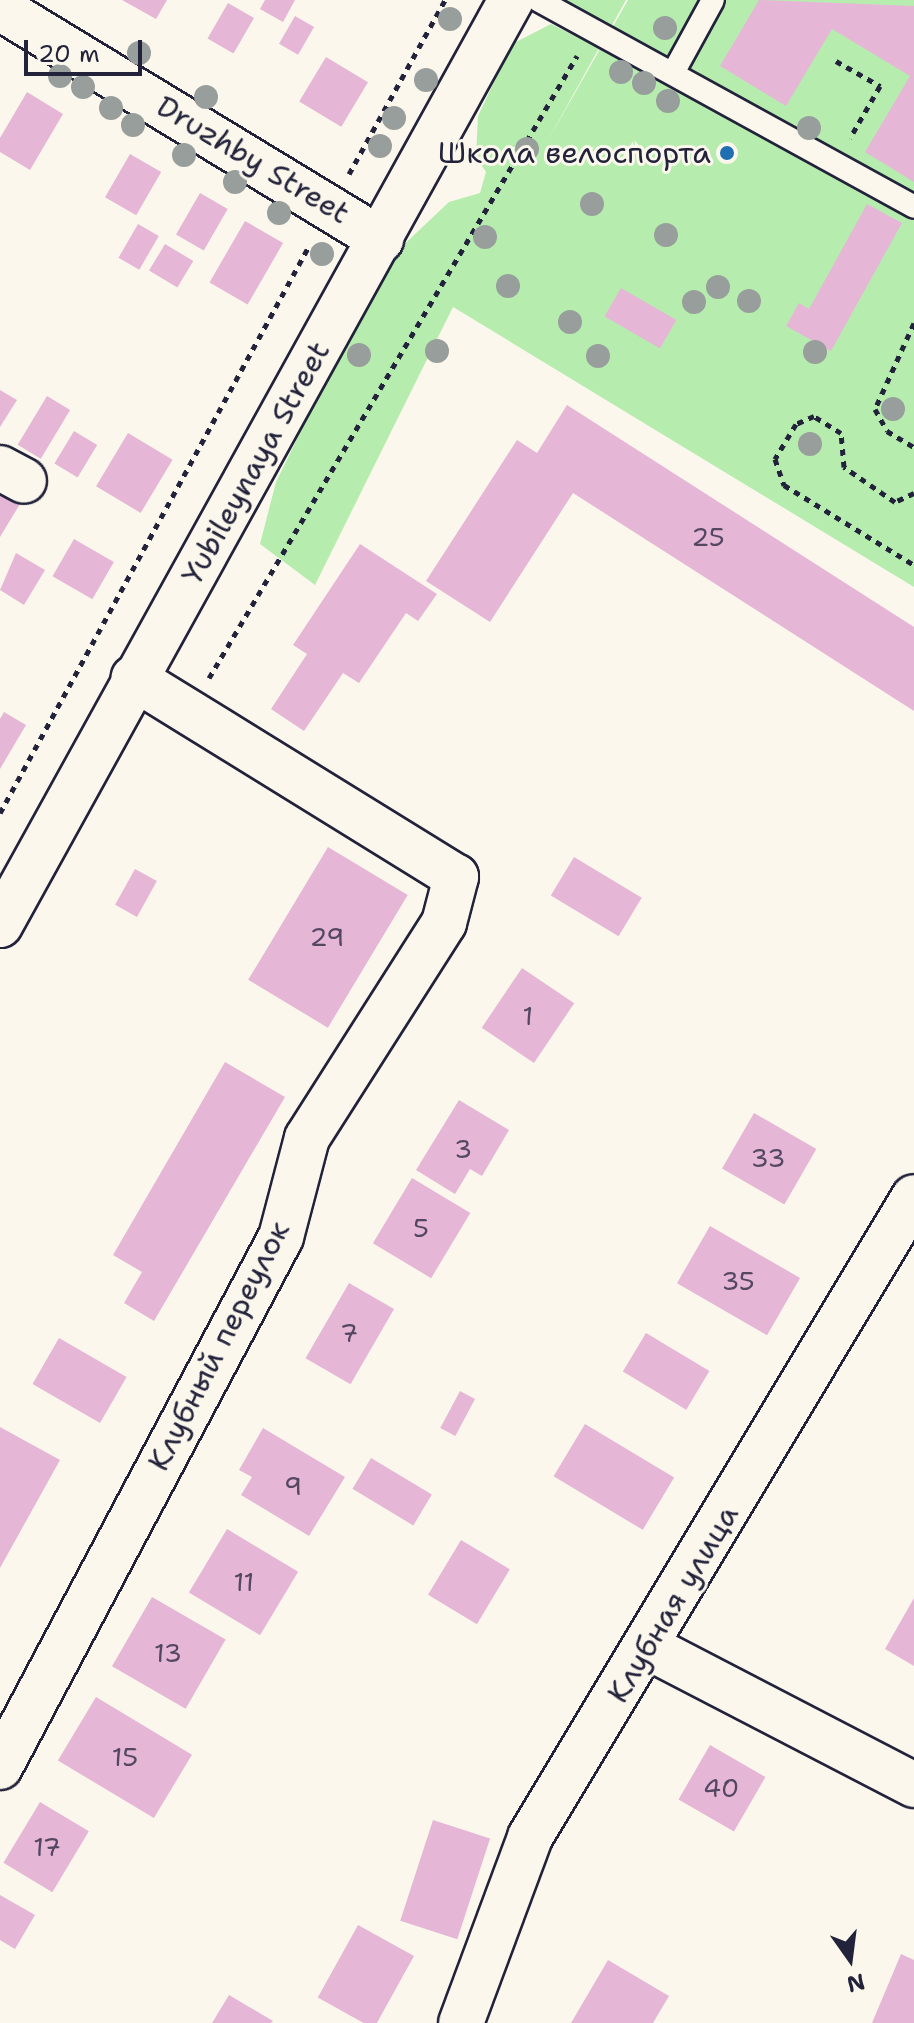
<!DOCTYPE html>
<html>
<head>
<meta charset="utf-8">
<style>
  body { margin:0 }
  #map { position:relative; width:914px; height:2023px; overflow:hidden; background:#fbf7ec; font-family:"Shantell Sans",sans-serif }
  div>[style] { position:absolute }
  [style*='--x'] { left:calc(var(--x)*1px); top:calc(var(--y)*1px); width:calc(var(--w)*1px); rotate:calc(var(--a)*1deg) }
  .green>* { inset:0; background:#b6edaf }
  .building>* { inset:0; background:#e6b6d7; transform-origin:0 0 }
  .path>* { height:5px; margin-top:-2.5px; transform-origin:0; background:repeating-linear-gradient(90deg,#22223b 0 6px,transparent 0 12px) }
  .roads { filter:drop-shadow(2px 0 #22223b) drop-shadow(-2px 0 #22223b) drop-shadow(0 2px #22223b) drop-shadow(0 -2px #22223b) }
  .lane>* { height:22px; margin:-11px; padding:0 11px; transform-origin:11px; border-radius:11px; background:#fbf7ec }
  .street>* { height:44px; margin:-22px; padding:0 22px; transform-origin:22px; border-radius:22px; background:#fbf7ec }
  .secondary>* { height:44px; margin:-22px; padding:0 22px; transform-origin:22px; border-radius:22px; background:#fbf7ec }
  .trees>* { width:24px; height:24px; margin:-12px; border-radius:50%; background:#989e9b }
  .dots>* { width:22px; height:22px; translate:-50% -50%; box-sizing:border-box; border:4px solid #fbf7ec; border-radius:50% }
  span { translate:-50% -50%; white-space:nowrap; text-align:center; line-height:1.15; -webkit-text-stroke:6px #fbf7ec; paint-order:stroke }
  .number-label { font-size:26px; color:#534762 }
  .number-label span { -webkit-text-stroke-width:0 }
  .poi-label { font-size:30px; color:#22223b }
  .right { translate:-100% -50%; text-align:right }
  .street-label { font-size:30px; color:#22223b }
  .north { position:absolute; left:810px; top:1919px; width:80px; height:80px; -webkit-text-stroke:6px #fbf7ec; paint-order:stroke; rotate:166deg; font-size:22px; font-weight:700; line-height:32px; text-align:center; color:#22223b }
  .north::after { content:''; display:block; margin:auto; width:28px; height:36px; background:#22223b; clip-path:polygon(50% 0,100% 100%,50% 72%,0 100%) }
  .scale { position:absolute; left:24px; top:40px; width:118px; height:36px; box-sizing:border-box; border:4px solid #22223b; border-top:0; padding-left:10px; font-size:24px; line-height:28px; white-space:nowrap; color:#22223b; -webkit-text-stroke:6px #fbf7ec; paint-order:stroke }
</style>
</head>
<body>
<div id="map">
  <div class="green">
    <i style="clip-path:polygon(564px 0,626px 0,611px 27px)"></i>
    <i style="clip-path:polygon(628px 0,914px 0,914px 587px,453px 307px,315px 585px,260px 544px,276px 482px,324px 384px,396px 252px,449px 202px,480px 193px,486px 172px,476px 157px,478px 116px,512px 44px,551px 24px,599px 48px,547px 142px)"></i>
  </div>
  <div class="building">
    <i style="clip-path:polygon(122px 0,167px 0,156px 19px)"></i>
    <i style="clip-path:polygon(265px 0,295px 0,283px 22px,260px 9px)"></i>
    <i style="clip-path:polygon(759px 0,914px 6px,914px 182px,865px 152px,910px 76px,832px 29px,786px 106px,720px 66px)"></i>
    <i style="left:228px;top:3px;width:30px;height:41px;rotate:30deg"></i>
    <i style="left:295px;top:16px;width:22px;height:32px;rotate:30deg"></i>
    <i style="left:326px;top:57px;width:49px;height:52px;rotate:31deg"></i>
    <i style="clip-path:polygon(27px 92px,63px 114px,30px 170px,0 152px,0 138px)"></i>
    <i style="left:130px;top:154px;width:36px;height:50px;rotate:30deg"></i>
    <i style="left:200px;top:193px;width:32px;height:48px;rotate:30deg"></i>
    <i style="clip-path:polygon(867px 204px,902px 223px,831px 351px,786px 326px,799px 303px,809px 309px)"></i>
    <i style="left:245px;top:221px;width:44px;height:71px;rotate:30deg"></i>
    <i style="left:138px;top:224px;width:24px;height:39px;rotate:30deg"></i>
    <i style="left:165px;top:244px;width:33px;height:31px;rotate:31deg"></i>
    <i style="left:621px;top:288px;width:64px;height:33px;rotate:30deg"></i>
    <i style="clip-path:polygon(0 390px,17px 400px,0 427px)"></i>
    <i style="left:47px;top:396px;width:27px;height:57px;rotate:31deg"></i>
    <i style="clip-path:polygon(567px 405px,914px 627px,914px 711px,573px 493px,490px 622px,426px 581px,517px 440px,537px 453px)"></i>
    <i style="left:74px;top:431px;width:27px;height:38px;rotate:31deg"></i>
    <i style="left:128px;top:433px;width:52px;height:62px;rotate:31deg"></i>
    <i style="clip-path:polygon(0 485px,23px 499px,0 537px)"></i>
    <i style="left:74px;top:539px;width:46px;height:43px;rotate:30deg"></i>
    <i style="clip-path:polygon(360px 544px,437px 594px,418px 621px,406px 613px,359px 683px,343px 673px,304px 731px,271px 709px,307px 654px,293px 645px)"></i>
    <i style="clip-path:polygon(16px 553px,45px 570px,24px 605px,0 590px)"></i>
    <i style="clip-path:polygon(4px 712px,26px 725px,0 769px,0 719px)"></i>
    <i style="left:328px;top:847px;width:93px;height:155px;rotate:31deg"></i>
    <i style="left:574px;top:857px;width:79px;height:45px;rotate:31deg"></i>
    <i style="left:135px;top:869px;width:25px;height:41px;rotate:29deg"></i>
    <i style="left:522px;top:968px;width:63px;height:72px;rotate:34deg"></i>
    <i style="clip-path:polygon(225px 1062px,285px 1097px,154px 1321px,124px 1303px,142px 1272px,113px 1255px)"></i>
    <i style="clip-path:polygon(459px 1100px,509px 1130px,482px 1176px,470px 1169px,455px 1194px,416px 1170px)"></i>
    <i style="left:754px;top:1113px;width:72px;height:64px;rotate:30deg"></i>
    <i style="left:412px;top:1178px;width:68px;height:76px;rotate:31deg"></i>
    <i style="left:710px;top:1226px;width:104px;height:66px;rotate:30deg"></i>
    <i style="left:349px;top:1283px;width:52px;height:87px;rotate:30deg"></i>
    <i style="left:646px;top:1333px;width:74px;height:45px;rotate:31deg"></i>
    <i style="left:59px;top:1338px;width:78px;height:53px;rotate:30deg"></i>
    <i style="left:460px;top:1391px;width:17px;height:42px;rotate:28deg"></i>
    <i style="left:585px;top:1424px;width:104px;height:61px;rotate:31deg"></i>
    <i style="clip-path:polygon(0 1427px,60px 1460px,0 1568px)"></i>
    <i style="clip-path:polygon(263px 1428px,345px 1477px,309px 1536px,241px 1495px,252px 1477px,239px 1470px)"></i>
    <i style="left:371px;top:1458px;width:71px;height:36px;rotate:31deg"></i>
    <i style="left:227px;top:1529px;width:83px;height:74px;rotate:31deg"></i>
    <i style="left:461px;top:1540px;width:57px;height:64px;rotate:31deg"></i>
    <i style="left:152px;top:1597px;width:85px;height:80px;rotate:30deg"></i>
    <i style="clip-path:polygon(914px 1598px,914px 1666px,885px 1649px)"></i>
    <i style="left:96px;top:1697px;width:112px;height:74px;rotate:31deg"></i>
    <i style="left:710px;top:1745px;width:64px;height:63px;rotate:30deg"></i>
    <i style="left:40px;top:1802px;width:57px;height:71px;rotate:31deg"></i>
    <i style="left:433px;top:1820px;width:60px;height:106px;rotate:18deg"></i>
    <i style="clip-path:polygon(0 1895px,35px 1915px,15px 1949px,0 1940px)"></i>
    <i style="left:358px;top:1925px;width:64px;height:83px;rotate:29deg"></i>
    <i style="clip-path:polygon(901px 1954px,914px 1960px,914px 2023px,872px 2023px)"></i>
    <i style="clip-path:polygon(608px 1960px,669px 1996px,653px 2023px,571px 2023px)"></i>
    <i style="clip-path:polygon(229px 1995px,273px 2021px,271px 2023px,212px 2023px)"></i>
  </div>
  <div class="path">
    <i style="--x:836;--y:61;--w:51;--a:29.6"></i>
    <i style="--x:880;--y:86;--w:60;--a:120"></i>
    <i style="--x:349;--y:174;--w:199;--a:-61.1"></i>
    <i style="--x:914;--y:323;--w:94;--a:114.4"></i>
    <i style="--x:875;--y:409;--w:25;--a:61"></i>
    <i style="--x:887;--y:431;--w:31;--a:31"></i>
    <i style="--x:914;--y:493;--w:21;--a:155"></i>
    <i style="--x:895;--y:502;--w:62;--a:-145.5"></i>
    <i style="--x:844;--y:467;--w:34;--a:-95"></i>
    <i style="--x:841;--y:433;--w:32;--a:-148"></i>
    <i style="--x:814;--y:416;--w:20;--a:156"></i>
    <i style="--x:796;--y:424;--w:41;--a:121"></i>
    <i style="--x:775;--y:459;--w:28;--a:71"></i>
    <i style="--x:784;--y:485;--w:153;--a:31.6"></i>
    <i style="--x:209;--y:678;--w:723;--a:-59.39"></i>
    <i style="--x:0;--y:813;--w:646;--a:-61.41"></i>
  </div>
  <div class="roads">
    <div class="lane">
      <i style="--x:538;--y:0;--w:429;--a:28.8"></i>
      <i style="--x:673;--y:73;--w:83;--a:-61.3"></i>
    </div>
    <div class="street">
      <i style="--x:0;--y:8;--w:446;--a:31.3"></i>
      <i style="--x:0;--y:468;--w:27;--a:28"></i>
      <i style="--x:648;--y:1647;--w:300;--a:27.4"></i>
      <i style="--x:0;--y:1767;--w:600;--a:-62.07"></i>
      <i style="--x:281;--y:1237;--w:102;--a:-75.3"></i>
      <i style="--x:307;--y:1138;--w:255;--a:-57.5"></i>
      <i style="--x:444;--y:923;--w:48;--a:-75.4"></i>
      <i style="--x:456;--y:877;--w:379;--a:-148.3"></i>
      <i style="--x:461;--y:2023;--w:198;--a:-69.6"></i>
      <i style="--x:530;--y:1837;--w:746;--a:-59.04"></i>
    </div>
    <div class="secondary">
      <i style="--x:0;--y:925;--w:1057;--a:-61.08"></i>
    </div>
  </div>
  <div class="trees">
    <i style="left:450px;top:19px"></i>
    <i style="left:665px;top:28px"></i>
    <i style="left:139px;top:53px"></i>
    <i style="left:621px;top:72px"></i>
    <i style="left:60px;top:76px"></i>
    <i style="left:426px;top:80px"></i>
    <i style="left:644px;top:83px"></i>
    <i style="left:83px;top:87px"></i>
    <i style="left:206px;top:97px"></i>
    <i style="left:668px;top:101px"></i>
    <i style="left:111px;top:108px"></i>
    <i style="left:394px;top:118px"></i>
    <i style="left:133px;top:125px"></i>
    <i style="left:809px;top:128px"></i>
    <i style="left:380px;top:146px"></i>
    <i style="left:527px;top:149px"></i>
    <i style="left:184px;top:155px"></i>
    <i style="left:235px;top:182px"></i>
    <i style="left:592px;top:204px"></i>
    <i style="left:279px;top:213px"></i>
    <i style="left:666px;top:235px"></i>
    <i style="left:485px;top:237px"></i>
    <i style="left:322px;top:254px"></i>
    <i style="left:508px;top:286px"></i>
    <i style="left:718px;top:287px"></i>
    <i style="left:749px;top:301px"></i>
    <i style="left:694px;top:302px"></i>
    <i style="left:570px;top:322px"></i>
    <i style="left:437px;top:351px"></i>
    <i style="left:815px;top:352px"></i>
    <i style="left:359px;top:355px"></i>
    <i style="left:598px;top:356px"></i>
    <i style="left:893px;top:409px"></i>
    <i style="left:810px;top:444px"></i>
  </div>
  <div class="dots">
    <i style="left:727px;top:153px;background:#1f6fb2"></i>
  </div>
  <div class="number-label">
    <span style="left:708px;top:537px">25</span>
    <span style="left:327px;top:937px">29</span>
    <span style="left:528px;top:1016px">1</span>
    <span style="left:463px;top:1149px">3</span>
    <span style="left:768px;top:1158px">33</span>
    <span style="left:421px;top:1228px">5</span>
    <span style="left:738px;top:1281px">35</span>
    <span style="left:349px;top:1333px">7</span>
    <span style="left:293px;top:1486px">9</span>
    <span style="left:244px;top:1582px">11</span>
    <span style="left:168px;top:1653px">13</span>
    <span style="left:125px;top:1757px">15</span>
    <span style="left:721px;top:1788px">40</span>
    <span style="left:47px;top:1847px">17</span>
  </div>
  <div class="poi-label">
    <span class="right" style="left:711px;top:153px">Школа велоспорта</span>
  </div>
  <div class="street-label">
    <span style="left:253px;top:160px;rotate:31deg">Druzhby Street</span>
    <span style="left:256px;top:463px;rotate:-61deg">Yubileynaya Street</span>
    <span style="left:219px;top:1346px;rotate:-63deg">Клубный переулок</span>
    <span style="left:673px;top:1604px;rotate:-59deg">Клубная улица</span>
  </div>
  <div class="north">N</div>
  <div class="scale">20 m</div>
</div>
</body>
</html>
